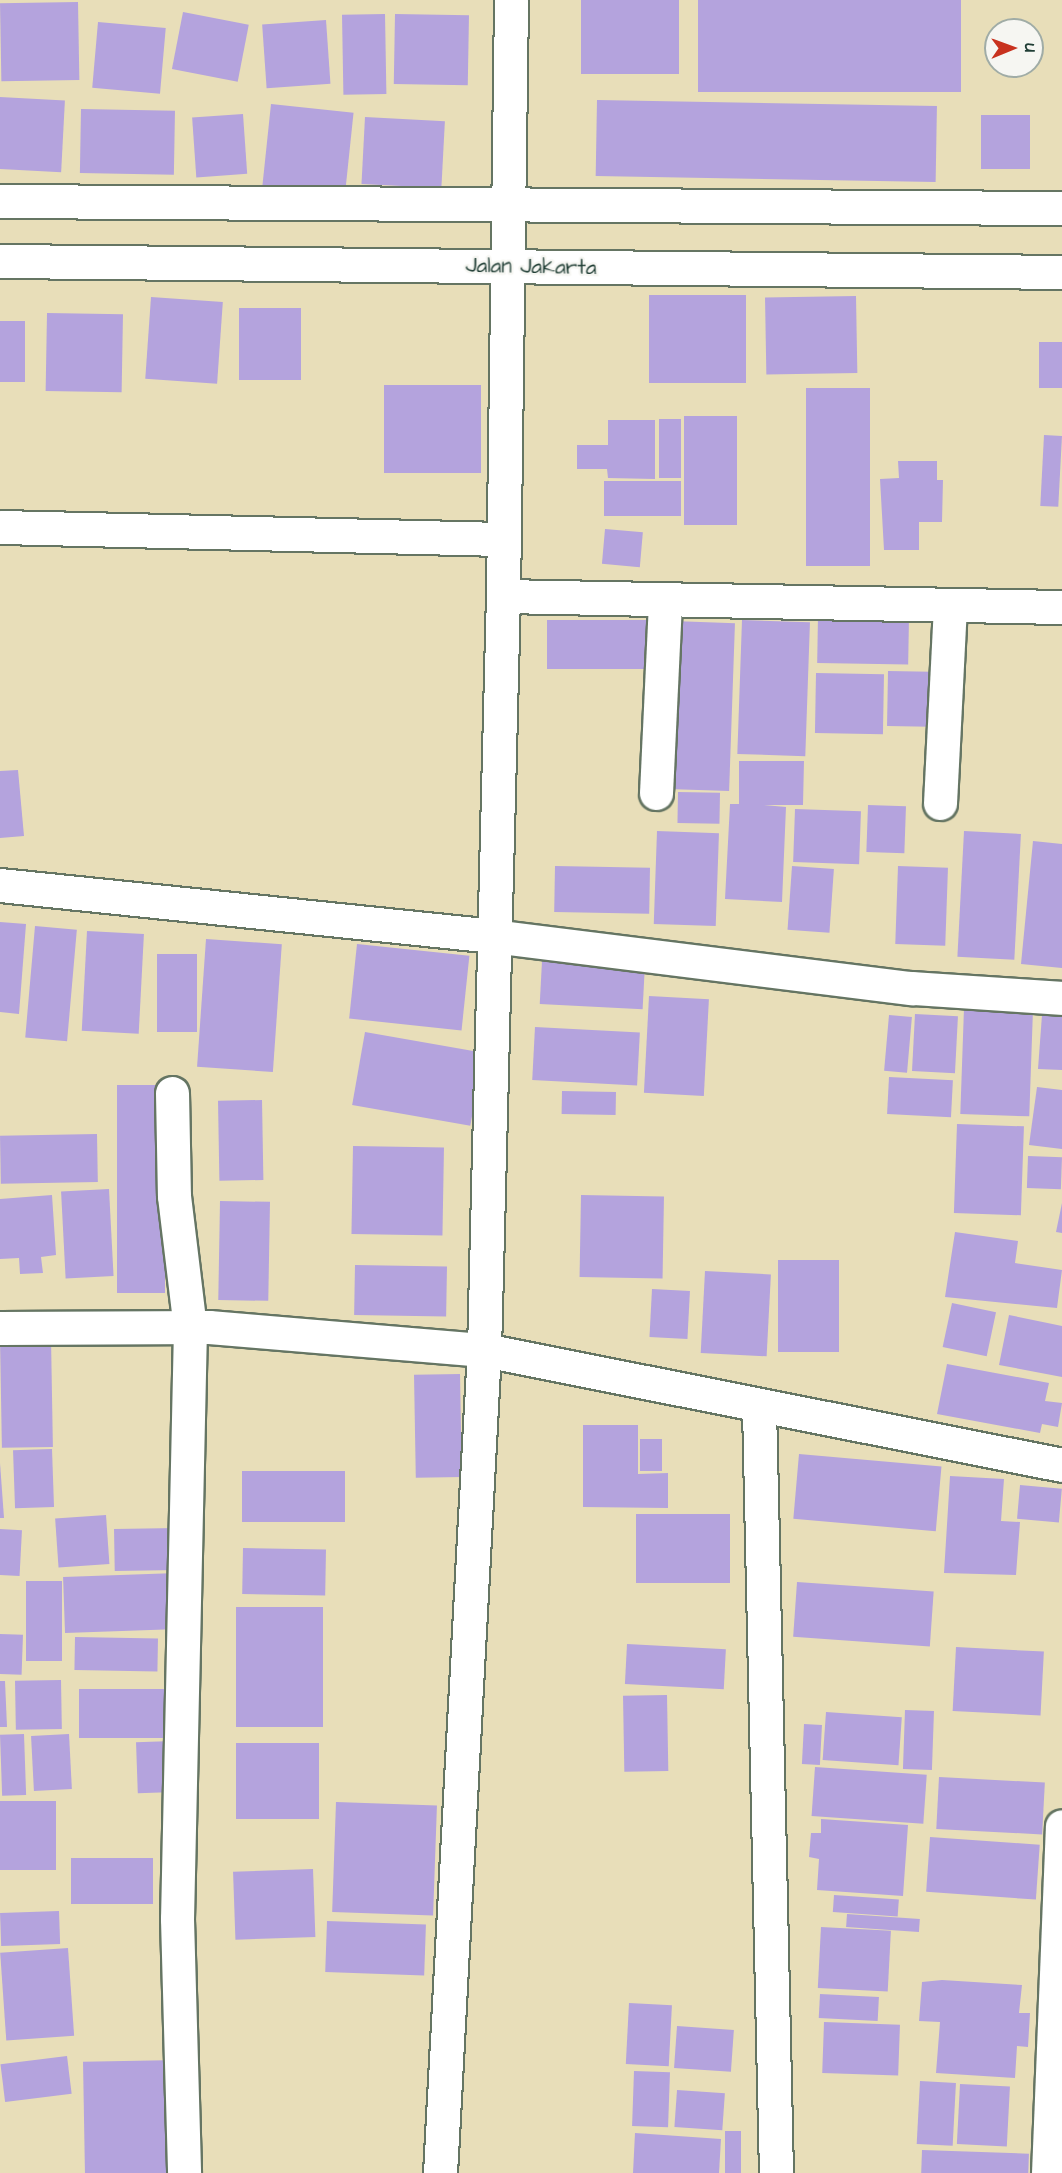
<!DOCTYPE html>
<html>
<head>
<meta charset="utf-8">
<style>
  body { margin:0 }
  #map { position:relative; width:1062px; height:2173px; overflow:hidden; background:#e8deb9; font-family:"Architects Daughter",sans-serif }
  div>[style] { position:absolute }
  [style*='--x'] { left:calc(var(--x)*1px); top:calc(var(--y)*1px); width:calc(var(--w)*1px); rotate:calc(var(--a)*1deg) }
  .building>* { inset:0; background:#b4a3dd; transform-origin:0 0 }
  .roads { filter:drop-shadow(2px 0 #657563) drop-shadow(-2px 0 #657563) drop-shadow(0 2px #657563) drop-shadow(0 -2px #657563) }
  .minor>* { height:33px; margin:-16.5px; padding:0 16.5px; transform-origin:16.5px; border-radius:16.5px; background:#fff }
  .major>* { height:33px; margin:-16.5px; padding:0 16.5px; transform-origin:16.5px; border-radius:16.5px; background:#fff }
  span { translate:-50% -50%; white-space:nowrap; text-align:center; line-height:1.15; -webkit-text-stroke:4.5px #f6f6f2; paint-order:stroke }
  .street-label { font-size:21px; color:#1f3d34 }
  .north { position:absolute; left:984px; top:18px; width:60px; height:60px; box-sizing:border-box; background:#f6f6f2; border:2px solid #a0aca6; border-radius:50%; rotate:89deg; font-size:16px; font-weight:700; line-height:24px; text-align:center; color:#1f3d34 }
  .north::after { content:''; display:block; margin:auto; width:21px; height:27px; background:#c8321e; clip-path:polygon(50% 0,100% 100%,50% 72%,0 100%) }
</style>
</head>
<body>
<div id="map">
  <div class="building">
    <i style="left:581px;top:0;width:98px;height:74px"></i>
    <i style="left:698px;top:0;width:263px;height:92px"></i>
    <i style="left:78px;top:2px;width:78px;height:78px;rotate:89deg"></i>
    <i style="left:183px;top:12px;width:67px;height:58px;rotate:11deg"></i>
    <i style="left:385px;top:14px;width:80px;height:43px;rotate:89deg"></i>
    <i style="left:395px;top:14px;width:74px;height:70px;rotate:1deg"></i>
    <i style="left:326px;top:20px;width:64px;height:64px;rotate:86deg"></i>
    <i style="left:98px;top:22px;width:68px;height:66px;rotate:5deg"></i>
    <i style="left:0;top:97px;width:65px;height:72px;rotate:3deg"></i>
    <i style="left:597px;top:100px;width:340px;height:76px;rotate:1deg"></i>
    <i style="left:271px;top:104px;width:83px;height:89px;rotate:6deg"></i>
    <i style="left:81px;top:109px;width:94px;height:64px;rotate:1deg"></i>
    <i style="left:243px;top:114px;width:60px;height:51px;rotate:86deg"></i>
    <i style="left:981px;top:115px;width:49px;height:54px"></i>
    <i style="left:365px;top:117px;width:80px;height:67px;rotate:3deg"></i>
    <i style="left:746px;top:295px;width:88px;height:97px;rotate:90deg"></i>
    <i style="left:856px;top:296px;width:77px;height:91px;rotate:89deg"></i>
    <i style="left:151px;top:297px;width:72px;height:82px;rotate:4deg"></i>
    <i style="left:301px;top:308px;width:72px;height:62px;rotate:90deg"></i>
    <i style="left:47px;top:313px;width:76px;height:78px;rotate:1deg"></i>
    <i style="left:0;top:321px;width:25px;height:61px"></i>
    <i style="left:1039px;top:342px;width:23px;height:46px"></i>
    <i style="left:384px;top:385px;width:97px;height:88px"></i>
    <i style="left:806px;top:388px;width:64px;height:178px"></i>
    <i style="left:684px;top:416px;width:53px;height:109px"></i>
    <i style="left:659px;top:419px;width:22px;height:59px"></i>
    <i style="clip-path:polygon(608px 420px,655px 420px,655px 479px,608px 478px,607px 469px,577px 469px,577px 445px,608px 445px)"></i>
    <i style="left:1044px;top:435px;width:18px;height:71px;rotate:3deg"></i>
    <i style="clip-path:polygon(898px 461px,937px 461px,937px 480px,943px 480px,942px 522px,919px 522px,919px 550px,884px 550px,880px 479px,899px 478px)"></i>
    <i style="left:604px;top:481px;width:77px;height:35px"></i>
    <i style="left:605px;top:529px;width:38px;height:35px;rotate:5deg"></i>
    <i style="left:818px;top:616px;width:91px;height:47px;rotate:1deg"></i>
    <i style="left:547px;top:620px;width:99px;height:49px"></i>
    <i style="left:742px;top:620px;width:68px;height:134px;rotate:2deg"></i>
    <i style="left:673px;top:621px;width:62px;height:168px;rotate:2deg"></i>
    <i style="left:888px;top:671px;width:43px;height:55px;rotate:1deg"></i>
    <i style="left:816px;top:673px;width:68px;height:60px;rotate:1deg"></i>
    <i style="clip-path:polygon(739px 761px,804px 761px,803px 805px,764px 805px,786px 807px,782px 902px,725px 899px,730px 804px,739px 804px)"></i>
    <i style="clip-path:polygon(18px 770px,24px 836px,0 838px,0 771px)"></i>
    <i style="left:678px;top:792px;width:42px;height:31px;rotate:1deg"></i>
    <i style="left:868px;top:805px;width:38px;height:47px;rotate:2deg"></i>
    <i style="left:795px;top:809px;width:66px;height:53px;rotate:2deg"></i>
    <i style="left:657px;top:831px;width:62px;height:93px;rotate:2deg"></i>
    <i style="left:964px;top:831px;width:57px;height:126px;rotate:3deg"></i>
    <i style="clip-path:polygon(1033px 841px,1062px 844px,1062px 968px,1021px 964px)"></i>
    <i style="left:555px;top:866px;width:95px;height:46px;rotate:1deg"></i>
    <i style="left:792px;top:866px;width:42px;height:64px;rotate:4deg"></i>
    <i style="left:898px;top:866px;width:50px;height:78px;rotate:2deg"></i>
    <i style="clip-path:polygon(0 922px,26px 924px,19px 1014px,0 1012px)"></i>
    <i style="left:35px;top:926px;width:42px;height:112px;rotate:5deg"></i>
    <i style="left:87px;top:931px;width:57px;height:100px;rotate:3deg"></i>
    <i style="left:206px;top:939px;width:76px;height:128px;rotate:4deg"></i>
    <i style="left:357px;top:944px;width:113px;height:75px;rotate:6deg"></i>
    <i style="left:157px;top:954px;width:40px;height:78px"></i>
    <i style="left:542px;top:961px;width:103px;height:43px;rotate:3deg"></i>
    <i style="left:649px;top:996px;width:60px;height:97px;rotate:3deg"></i>
    <i style="left:964px;top:1008px;width:69px;height:106px;rotate:2deg"></i>
    <i style="left:915px;top:1014px;width:43px;height:57px;rotate:3deg"></i>
    <i style="left:889px;top:1015px;width:23px;height:56px;rotate:5deg"></i>
    <i style="clip-path:polygon(1042px 1015px,1062px 1016px,1062px 1070px,1038px 1069px)"></i>
    <i style="left:535px;top:1027px;width:105px;height:53px;rotate:3deg"></i>
    <i style="left:365px;top:1032px;width:120px;height:74px;rotate:10deg"></i>
    <i style="left:889px;top:1077px;width:64px;height:37px;rotate:3deg"></i>
    <i style="left:117px;top:1085px;width:48px;height:208px"></i>
    <i style="clip-path:polygon(1037px 1087px,1062px 1090px,1062px 1149px,1029px 1145px)"></i>
    <i style="left:562px;top:1091px;width:54px;height:23px;rotate:1deg"></i>
    <i style="left:262px;top:1100px;width:80px;height:44px;rotate:89deg"></i>
    <i style="left:957px;top:1124px;width:67px;height:89px;rotate:2deg"></i>
    <i style="left:97px;top:1134px;width:48px;height:97px;rotate:89deg"></i>
    <i style="left:353px;top:1146px;width:91px;height:88px;rotate:1deg"></i>
    <i style="left:1028px;top:1156px;width:34px;height:32px;rotate:2deg"></i>
    <i style="left:109px;top:1189px;width:87px;height:48px;rotate:87deg"></i>
    <i style="clip-path:polygon(52px 1195px,56px 1255px,41px 1257px,43px 1273px,20px 1274px,19px 1258px,0 1259px,0 1199px)"></i>
    <i style="left:581px;top:1195px;width:83px;height:82px;rotate:1deg"></i>
    <i style="left:220px;top:1201px;width:50px;height:99px;rotate:1deg"></i>
    <i style="clip-path:polygon(1062px 1203px,1062px 1233px,1056px 1232px)"></i>
    <i style="clip-path:polygon(955px 1232px,1018px 1241px,1015px 1263px,1062px 1270px,1057px 1308px,945px 1297px)"></i>
    <i style="left:778px;top:1260px;width:61px;height:92px"></i>
    <i style="left:355px;top:1265px;width:92px;height:50px;rotate:1deg"></i>
    <i style="left:705px;top:1271px;width:66px;height:82px;rotate:3deg"></i>
    <i style="left:652px;top:1289px;width:38px;height:48px;rotate:3deg"></i>
    <i style="left:952px;top:1303px;width:45px;height:45px;rotate:12deg"></i>
    <i style="clip-path:polygon(1009px 1315px,1062px 1326px,1062px 1377px,999px 1365px)"></i>
    <i style="left:51px;top:1338px;width:109px;height:51px;rotate:89deg"></i>
    <i style="clip-path:polygon(947px 1364px,1049px 1383px,1045px 1401px,1062px 1403px,1058px 1427px,1042px 1424px,1040px 1433px,937px 1414px)"></i>
    <i style="left:460px;top:1374px;width:103px;height:46px;rotate:89deg"></i>
    <i style="clip-path:polygon(583px 1425px,638px 1425px,638px 1474px,668px 1473px,668px 1508px,583px 1507px)"></i>
    <i style="left:640px;top:1439px;width:22px;height:32px"></i>
    <i style="left:52px;top:1449px;width:58px;height:39px;rotate:88deg"></i>
    <i style="left:799px;top:1454px;width:143px;height:65px;rotate:5deg"></i>
    <i style="clip-path:polygon(0 1463px,4px 1518px,0 1518px)"></i>
    <i style="left:242px;top:1471px;width:103px;height:51px"></i>
    <i style="clip-path:polygon(950px 1476px,1004px 1479px,1001px 1521px,1020px 1522px,1016px 1575px,944px 1573px)"></i>
    <i style="left:1020px;top:1485px;width:42px;height:34px;rotate:5deg"></i>
    <i style="left:636px;top:1514px;width:94px;height:69px"></i>
    <i style="left:106px;top:1515px;width:49px;height:51px;rotate:86deg"></i>
    <i style="left:177px;top:1528px;width:42px;height:63px;rotate:89deg"></i>
    <i style="left:0;top:1529px;width:22px;height:46px;rotate:3deg"></i>
    <i style="left:243px;top:1548px;width:83px;height:46px;rotate:1deg"></i>
    <i style="left:177px;top:1573px;width:56px;height:114px;rotate:88deg"></i>
    <i style="left:26px;top:1581px;width:36px;height:80px"></i>
    <i style="left:797px;top:1582px;width:137px;height:55px;rotate:4deg"></i>
    <i style="left:236px;top:1607px;width:87px;height:120px"></i>
    <i style="left:0;top:1634px;width:23px;height:40px;rotate:2deg"></i>
    <i style="left:75px;top:1637px;width:83px;height:33px;rotate:1deg"></i>
    <i style="left:627px;top:1644px;width:99px;height:40px;rotate:3deg"></i>
    <i style="left:956px;top:1647px;width:88px;height:64px;rotate:3deg"></i>
    <i style="left:61px;top:1680px;width:49px;height:46px;rotate:89deg"></i>
    <i style="clip-path:polygon(0 1681px,5px 1681px,7px 1727px,0 1727px)"></i>
    <i style="left:178px;top:1689px;width:49px;height:99px;rotate:90deg"></i>
    <i style="left:667px;top:1695px;width:76px;height:44px;rotate:89deg"></i>
    <i style="left:905px;top:1710px;width:29px;height:59px;rotate:2deg"></i>
    <i style="left:826px;top:1712px;width:76px;height:48px;rotate:4deg"></i>
    <i style="left:804px;top:1724px;width:18px;height:40px;rotate:3deg"></i>
    <i style="left:24px;top:1734px;width:61px;height:24px;rotate:88deg"></i>
    <i style="left:69px;top:1734px;width:55px;height:38px;rotate:87deg"></i>
    <i style="left:173px;top:1741px;width:51px;height:37px;rotate:88deg"></i>
    <i style="left:236px;top:1743px;width:83px;height:76px"></i>
    <i style="left:815px;top:1767px;width:112px;height:49px;rotate:4deg"></i>
    <i style="left:939px;top:1777px;width:106px;height:52px;rotate:3deg"></i>
    <i style="left:0;top:1801px;width:56px;height:69px"></i>
    <i style="left:336px;top:1802px;width:101px;height:110px;rotate:2deg"></i>
    <i style="clip-path:polygon(821px 1819px,908px 1825px,903px 1896px,817px 1890px,819px 1859px,809px 1857px,811px 1833px,821px 1833px)"></i>
    <i style="left:930px;top:1837px;width:110px;height:55px;rotate:4deg"></i>
    <i style="left:71px;top:1858px;width:82px;height:46px"></i>
    <i style="left:313px;top:1869px;width:68px;height:80px;rotate:88deg"></i>
    <i style="left:834px;top:1895px;width:65px;height:17px;rotate:4deg"></i>
    <i style="left:59px;top:1911px;width:33px;height:59px;rotate:88deg"></i>
    <i style="left:847px;top:1914px;width:73px;height:13px;rotate:4deg"></i>
    <i style="left:327px;top:1921px;width:99px;height:51px;rotate:2deg"></i>
    <i style="left:821px;top:1927px;width:70px;height:61px;rotate:3deg"></i>
    <i style="left:68px;top:1948px;width:88px;height:68px;rotate:86deg"></i>
    <i style="clip-path:polygon(942px 1980px,1022px 1985px,1019px 2013px,1030px 2013px,1028px 2047px,1017px 2046px,1015px 2078px,936px 2073px,940px 2022px,919px 2021px,922px 1982px)"></i>
    <i style="left:820px;top:1994px;width:59px;height:24px;rotate:3deg"></i>
    <i style="left:629px;top:2003px;width:43px;height:61px;rotate:3deg"></i>
    <i style="left:824px;top:2022px;width:76px;height:51px;rotate:2deg"></i>
    <i style="left:677px;top:2026px;width:57px;height:42px;rotate:4deg"></i>
    <i style="left:67px;top:2056px;width:38px;height:67px;rotate:83deg"></i>
    <i style="left:179px;top:2060px;width:113px;height:96px;rotate:89deg"></i>
    <i style="left:634px;top:2071px;width:36px;height:55px;rotate:2deg"></i>
    <i style="left:920px;top:2081px;width:36px;height:63px;rotate:3deg"></i>
    <i style="left:960px;top:2084px;width:50px;height:60px;rotate:3deg"></i>
    <i style="left:677px;top:2090px;width:48px;height:37px;rotate:4deg"></i>
    <i style="left:725px;top:2131px;width:16px;height:42px"></i>
    <i style="clip-path:polygon(635px 2133px,721px 2139px,719px 2173px,633px 2173px)"></i>
    <i style="left:922px;top:2150px;width:107px;height:23px;rotate:2deg"></i>
  </div>
  <div class="roads">
    <div class="minor">
      <i style="--x:0;--y:527;--w:503;--a:1.37"></i>
      <i style="--x:503;--y:596;--w:559;--a:1.13"></i>
      <i style="--x:656;--y:793;--w:193;--a:-87.3"></i>
      <i style="--x:940;--y:803;--w:197;--a:-87.1"></i>
      <i style="--x:0;--y:885;--w:495;--a:5.9"></i>
      <i style="--x:492;--y:936;--w:423;--a:7.1"></i>
      <i style="--x:912;--y:988;--w:150;--a:3.8"></i>
      <i style="--x:172;--y:1093;--w:103;--a:88.9"></i>
      <i style="--x:174;--y:1196;--w:133;--a:83.1"></i>
      <i style="--x:190;--y:1328;--w:591;--a:91.26"></i>
      <i style="--x:177;--y:1919;--w:254;--a:88.4"></i>
      <i style="--x:0;--y:1328;--w:209;--a:-0.3"></i>
      <i style="--x:209;--y:1327;--w:276;--a:4.8"></i>
      <i style="--x:484;--y:1350;--w:589;--a:11.25"></i>
      <i style="--x:759;--y:1407;--w:766;--a:88.73"></i>
      <i style="--x:440;--y:2173;--w:824;--a:-86.94"></i>
      <i style="--x:484;--y:1350;--w:754;--a:-88.56"></i>
      <i style="--x:503;--y:596;--w:596;--a:-89.23"></i>
      <i style="--x:1048;--y:2173;--w:347;--a:-87.7"></i>
    </div>
    <div class="major">
      <i style="--x:0;--y:201;--w:1062;--a:0.38"></i>
      <i style="--x:0;--y:261;--w:1062;--a:0.59"></i>
    </div>
  </div>
  <div class="street-label">
    <span style="left:531px;top:267px;rotate:1deg">Jalan Jakarta</span>
  </div>
  <div class="north">U</div>
</div>
</body>
</html>
